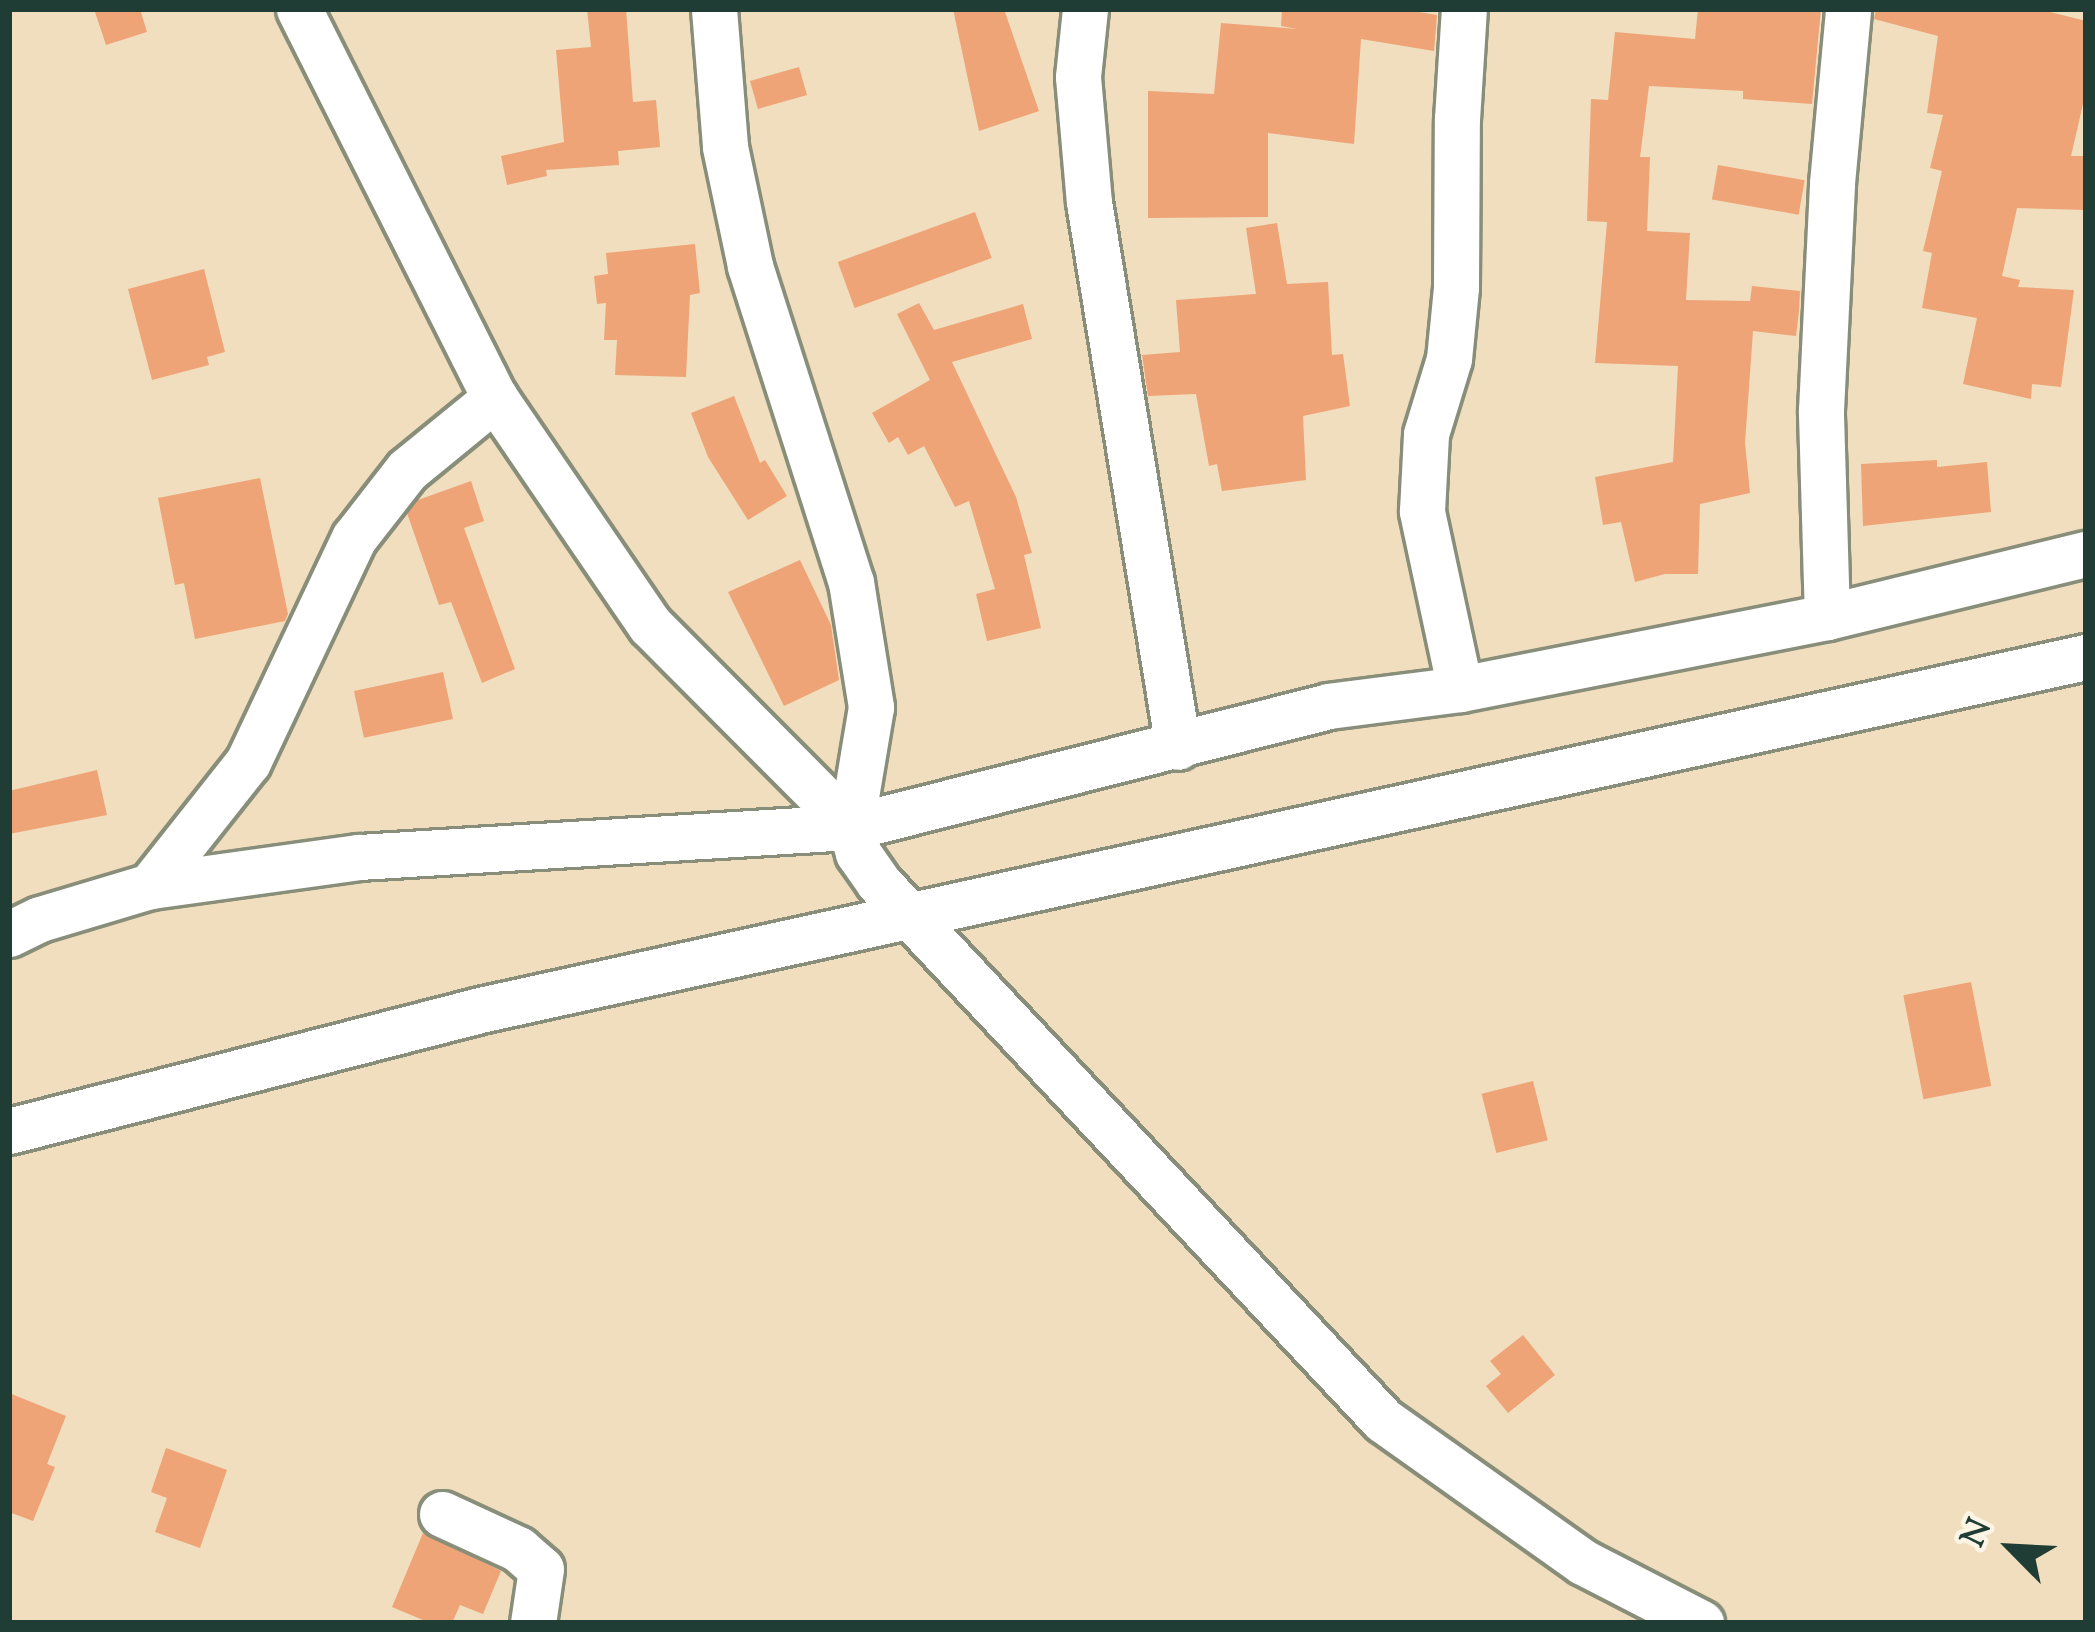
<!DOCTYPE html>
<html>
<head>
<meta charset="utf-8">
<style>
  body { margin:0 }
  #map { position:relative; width:2095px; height:1632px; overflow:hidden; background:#f0debe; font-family:"Sorts Mill Goudy",serif }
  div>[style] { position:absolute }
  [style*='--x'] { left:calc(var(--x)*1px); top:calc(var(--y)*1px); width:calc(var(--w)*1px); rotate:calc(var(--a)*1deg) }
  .building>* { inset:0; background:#eea477; transform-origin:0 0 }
  .roads { filter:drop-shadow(3px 0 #888e79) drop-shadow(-3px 0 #888e79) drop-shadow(0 3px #888e79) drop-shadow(0 -3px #888e79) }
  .minor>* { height:45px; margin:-22.5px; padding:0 22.5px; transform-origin:22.5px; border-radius:22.5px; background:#fff }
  span { translate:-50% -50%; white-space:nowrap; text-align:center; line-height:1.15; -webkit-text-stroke:9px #fcf5e5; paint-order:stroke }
  .frame { position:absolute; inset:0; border:12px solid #1f3d34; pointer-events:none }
  .north { position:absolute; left:1951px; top:1488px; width:120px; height:120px; -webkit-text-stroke:9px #fcf5e5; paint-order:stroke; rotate:294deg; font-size:33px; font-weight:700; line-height:48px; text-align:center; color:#1f3d34 }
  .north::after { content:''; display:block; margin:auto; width:42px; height:54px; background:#1f3d34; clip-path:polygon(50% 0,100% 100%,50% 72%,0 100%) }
</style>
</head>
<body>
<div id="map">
  <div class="building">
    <i style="clip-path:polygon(94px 9px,140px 9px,147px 32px,106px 45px)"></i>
    <i style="clip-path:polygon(587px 9px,626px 9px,633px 102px,656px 100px,660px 147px,618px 151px,619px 165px,546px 170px,547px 176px,507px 185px,501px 156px,564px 142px,556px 50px,591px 47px)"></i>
    <i style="clip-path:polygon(953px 9px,1004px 9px,1039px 111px,979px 131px)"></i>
    <i style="clip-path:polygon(1282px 9px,1400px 9px,1437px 15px,1434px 51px,1361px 39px,1354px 144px,1268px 133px,1268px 217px,1148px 218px,1148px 91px,1214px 94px,1221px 23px,1297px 29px,1281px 26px)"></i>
    <i style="clip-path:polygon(1698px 9px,1821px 9px,1812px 104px,1743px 99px,1743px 91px,1649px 86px,1640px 157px,1650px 157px,1647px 231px,1690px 233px,1686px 300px,1750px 301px,1752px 286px,1800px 291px,1799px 311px,1796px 336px,1753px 331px,1745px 443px,1750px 493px,1700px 504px,1698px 574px,1665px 574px,1635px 582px,1621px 522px,1603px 525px,1595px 477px,1673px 462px,1678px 366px,1595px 363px,1607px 222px,1587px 221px,1591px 99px,1608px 100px,1615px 32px,1695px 39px)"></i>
    <i style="clip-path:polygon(1876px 9px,2038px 9px,2086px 21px,2086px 91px,2071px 156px,2086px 156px,2086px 210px,2017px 208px,2002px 276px,2020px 280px,2018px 287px,2074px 290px,2061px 387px,2032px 384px,2031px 399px,1963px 384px,1977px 318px,1922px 308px,1932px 253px,1923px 251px,1942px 171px,1930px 168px,1943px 115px,1927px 113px,1938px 36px,1874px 19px)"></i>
    <i style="left:799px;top:67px;width:29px;height:51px;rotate:74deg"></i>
    <i style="left:1718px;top:165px;width:88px;height:35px;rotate:10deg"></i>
    <i style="left:975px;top:212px;width:49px;height:146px;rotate:70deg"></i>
    <i style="clip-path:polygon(1277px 223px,1287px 284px,1328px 282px,1332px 355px,1343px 354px,1350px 406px,1303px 416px,1306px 480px,1222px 491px,1217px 464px,1209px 466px,1196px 394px,1148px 396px,1142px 355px,1180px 352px,1176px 300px,1256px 294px,1246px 228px)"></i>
    <i style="clip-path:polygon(695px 244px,700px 293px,690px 295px,686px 377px,615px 375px,617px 340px,604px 340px,606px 303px,597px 304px,594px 276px,608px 274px,606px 253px)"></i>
    <i style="clip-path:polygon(204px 269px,225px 352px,207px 357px,209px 365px,152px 380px,128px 289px)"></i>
    <i style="clip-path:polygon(919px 303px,934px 330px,1023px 304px,1032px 339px,952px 362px,1016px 497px,1032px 553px,1024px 555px,1041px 628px,987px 641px,976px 594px,995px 589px,969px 501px,955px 507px,924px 446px,908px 455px,898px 437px,889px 443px,872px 413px,930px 380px,897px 314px)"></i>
    <i style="clip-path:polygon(734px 396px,760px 463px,765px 460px,787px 496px,748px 520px,708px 457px,691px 413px)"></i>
    <i style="clip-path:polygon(1937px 460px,1937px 467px,1987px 462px,1991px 512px,1863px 526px,1861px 464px)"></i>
    <i style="clip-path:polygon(260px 478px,288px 614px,285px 621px,195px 639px,184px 583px,175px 585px,158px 498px)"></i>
    <i style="clip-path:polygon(471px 481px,484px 521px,464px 528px,515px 669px,482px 683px,451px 602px,439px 605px,407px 513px,418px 500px)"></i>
    <i style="clip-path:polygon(800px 560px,831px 625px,839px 680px,784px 706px,728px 592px)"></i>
    <i style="left:443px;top:672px;width:48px;height:91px;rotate:78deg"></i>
    <i style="clip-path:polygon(97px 770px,107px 815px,9px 834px,9px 791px)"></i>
    <i style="left:1971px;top:982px;width:106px;height:69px;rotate:79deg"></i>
    <i style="left:1533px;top:1081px;width:61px;height:53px;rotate:76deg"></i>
    <i style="clip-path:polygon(1523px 1335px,1555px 1375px,1508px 1413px,1486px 1386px,1501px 1374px,1490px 1361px)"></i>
    <i style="clip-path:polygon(9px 1393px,66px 1416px,47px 1464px,55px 1467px,33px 1521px,9px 1512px)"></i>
    <i style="clip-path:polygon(166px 1448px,227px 1470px,200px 1548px,155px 1532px,167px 1498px,151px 1492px)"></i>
    <i style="clip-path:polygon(423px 1533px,501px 1571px,483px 1614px,460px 1605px,452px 1623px,430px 1623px,392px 1607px)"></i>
  </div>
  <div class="roads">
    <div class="minor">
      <i style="--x:299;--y:9;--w:436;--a:63.3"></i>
      <i style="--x:495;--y:398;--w:275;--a:55.7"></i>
      <i style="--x:650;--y:625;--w:285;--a:45.1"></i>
      <i style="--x:851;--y:827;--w:27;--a:75"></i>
      <i style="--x:858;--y:853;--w:35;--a:55"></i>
      <i style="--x:878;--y:882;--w:738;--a:46.81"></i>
      <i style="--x:1383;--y:1420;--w:245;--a:35.4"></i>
      <i style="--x:1583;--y:1562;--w:133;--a:27.3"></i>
      <i style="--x:714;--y:9;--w:138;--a:85.4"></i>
      <i style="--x:725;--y:147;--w:122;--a:78.1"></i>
      <i style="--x:750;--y:266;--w:332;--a:72.3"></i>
      <i style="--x:851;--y:582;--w:127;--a:80.9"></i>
      <i style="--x:871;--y:707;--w:122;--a:99.5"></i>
      <i style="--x:1085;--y:9;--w:68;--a:95.9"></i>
      <i style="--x:1078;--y:77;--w:125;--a:85"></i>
      <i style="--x:1089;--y:202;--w:552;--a:80.73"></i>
      <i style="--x:1827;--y:617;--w:207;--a:-91.7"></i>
      <i style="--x:1821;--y:410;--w:227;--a:-87.2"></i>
      <i style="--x:1832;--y:183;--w:175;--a:-84.7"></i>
      <i style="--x:1460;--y:689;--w:182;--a:-102.1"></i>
      <i style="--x:1422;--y:511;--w:77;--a:-87"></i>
      <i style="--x:1426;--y:434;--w:78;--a:-73"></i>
      <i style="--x:1449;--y:359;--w:72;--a:-84.4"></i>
      <i style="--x:1456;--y:287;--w:168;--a:-89.7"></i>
      <i style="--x:1457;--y:119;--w:110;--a:-86.4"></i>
      <i style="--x:150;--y:886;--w:158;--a:-51.7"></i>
      <i style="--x:248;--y:762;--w:248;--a:-64.7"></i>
      <i style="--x:354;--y:538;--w:86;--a:-52.1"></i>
      <i style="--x:407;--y:470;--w:114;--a:-39.3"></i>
      <i style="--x:9;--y:934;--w:34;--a:-26"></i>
      <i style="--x:40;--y:919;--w:115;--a:-16.7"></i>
      <i style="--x:150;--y:886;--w:211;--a:-7.9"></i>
      <i style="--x:359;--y:857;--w:493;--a:-3.5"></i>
      <i style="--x:851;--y:827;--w:492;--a:-14.2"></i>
      <i style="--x:1328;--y:706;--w:133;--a:-7.3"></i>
      <i style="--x:1460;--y:689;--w:374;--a:-11.1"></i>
      <i style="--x:1827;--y:617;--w:267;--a:-13.7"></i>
      <i style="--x:9;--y:1131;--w:486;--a:-14.4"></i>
      <i style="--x:480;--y:1010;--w:1644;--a:-12.4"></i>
      <i style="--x:442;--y:1514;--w:84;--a:24.7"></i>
      <i style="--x:518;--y:1549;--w:30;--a:41"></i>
      <i style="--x:541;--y:1569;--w:55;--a:98.4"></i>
    </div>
  </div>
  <div class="frame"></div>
  <div class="north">N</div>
</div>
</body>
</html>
